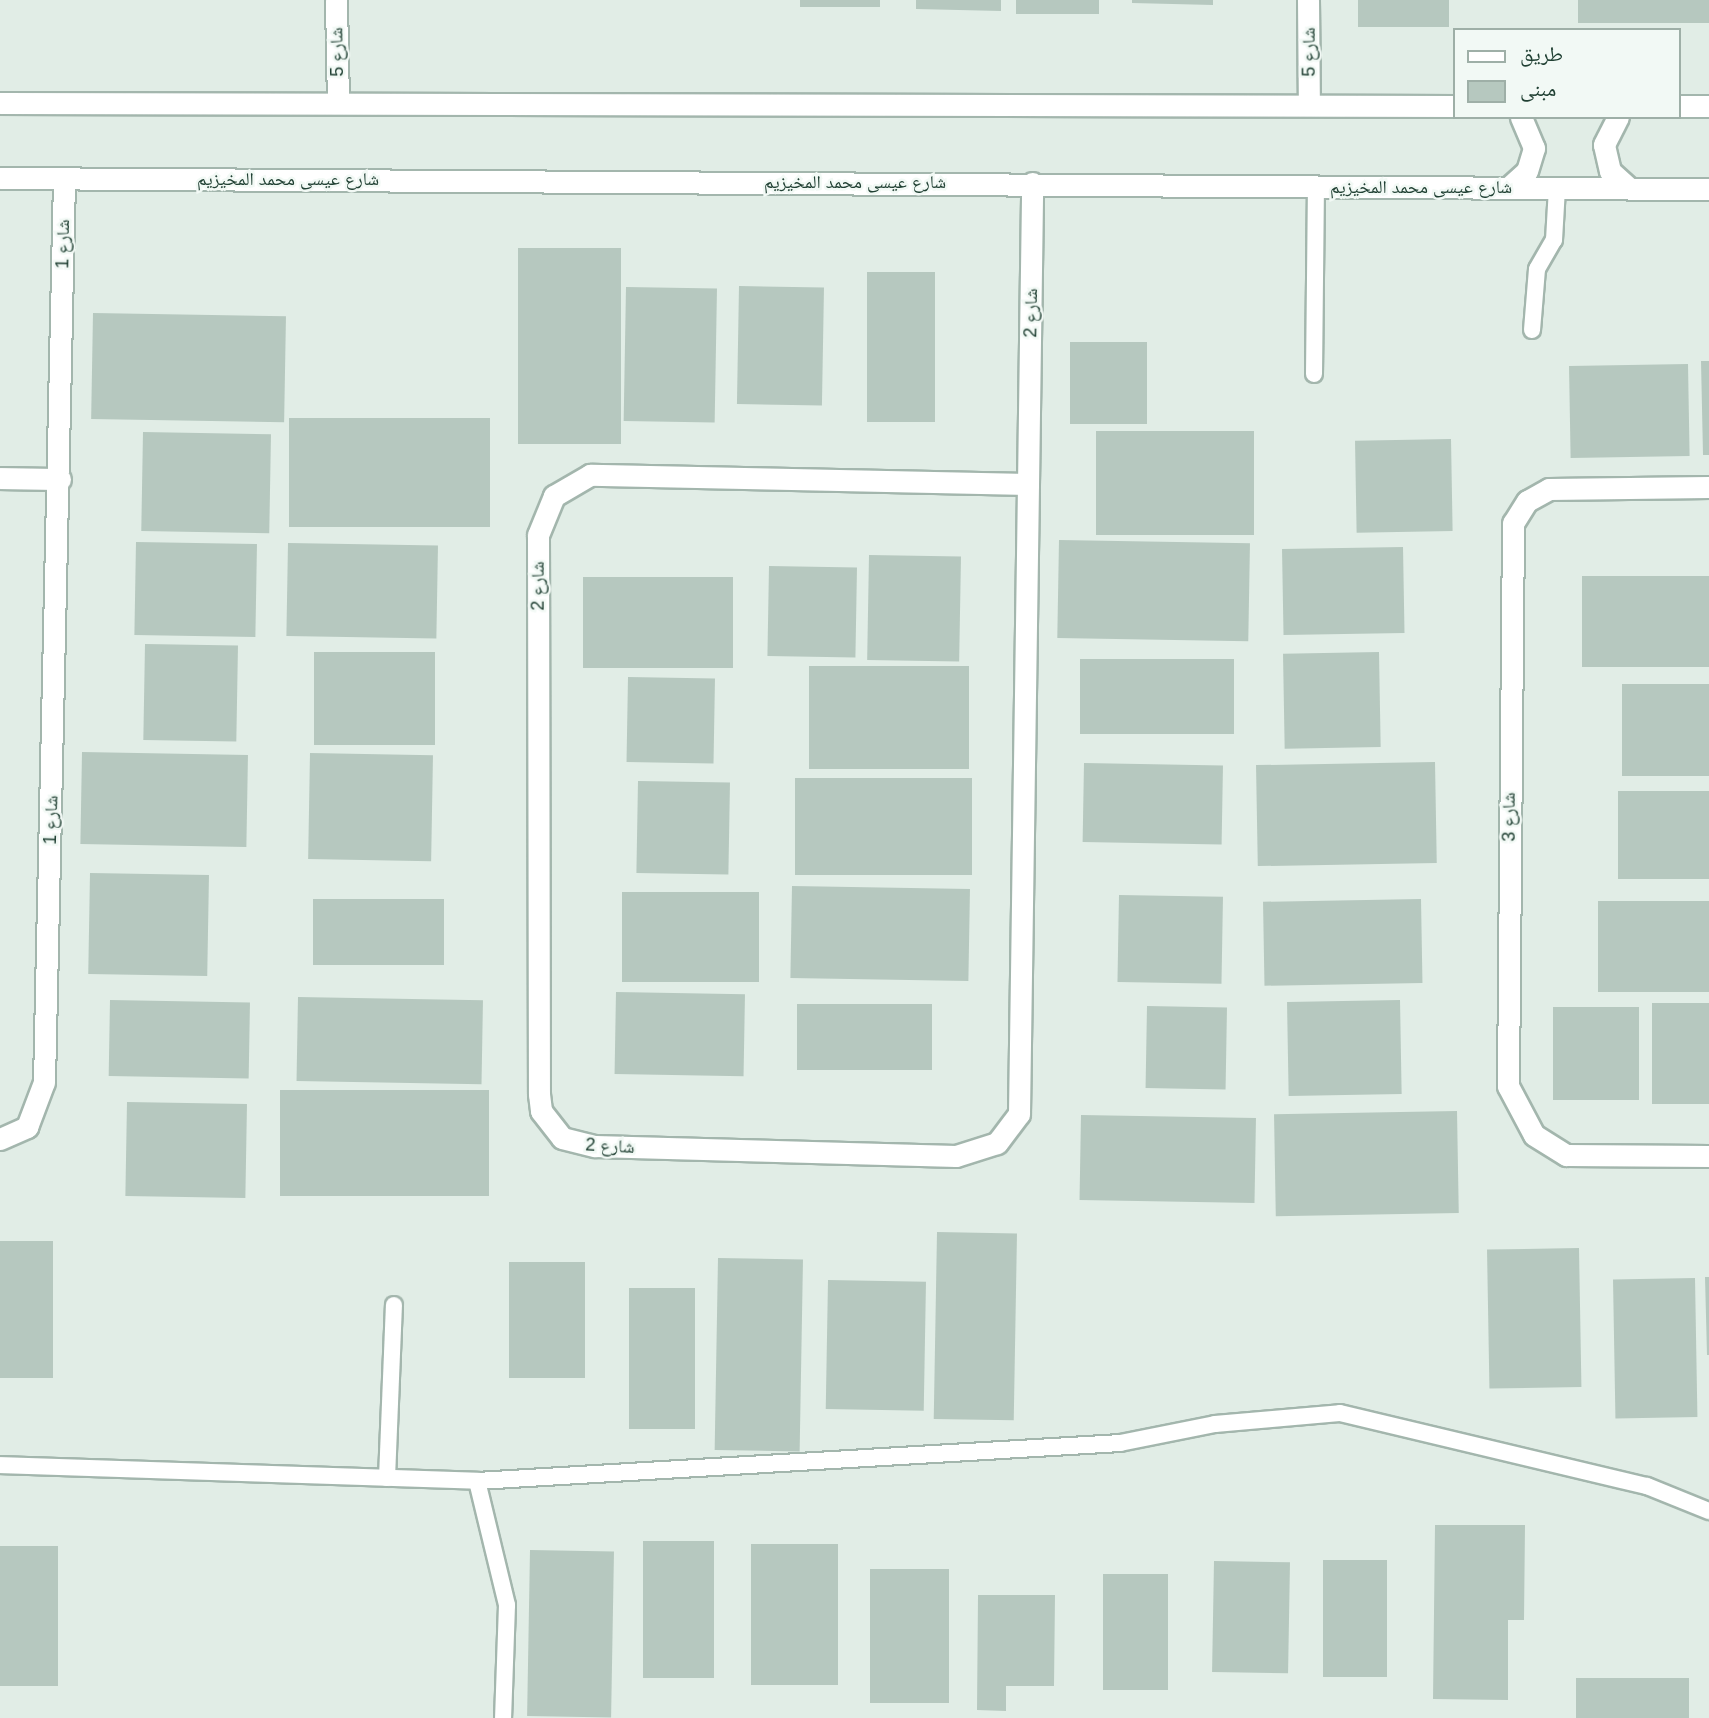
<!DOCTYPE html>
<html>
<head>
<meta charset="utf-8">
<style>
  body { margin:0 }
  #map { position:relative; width:1709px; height:1718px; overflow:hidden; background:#e1ede6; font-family:Arial,"Noto Naskh Arabic",sans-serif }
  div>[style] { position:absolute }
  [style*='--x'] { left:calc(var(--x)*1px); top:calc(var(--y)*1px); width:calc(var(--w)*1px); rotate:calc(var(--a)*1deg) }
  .building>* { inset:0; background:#b6c8bf; transform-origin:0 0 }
  .roads { filter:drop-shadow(2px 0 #a3b6ad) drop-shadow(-2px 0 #a3b6ad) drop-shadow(0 2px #a3b6ad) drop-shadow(0 -2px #a3b6ad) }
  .service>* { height:16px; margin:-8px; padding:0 8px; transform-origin:8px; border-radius:8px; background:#fff }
  .minor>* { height:21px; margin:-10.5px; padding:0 10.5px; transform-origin:10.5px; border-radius:10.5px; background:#fff }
  .tertiary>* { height:21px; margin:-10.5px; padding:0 10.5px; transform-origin:10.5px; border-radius:10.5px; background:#fff }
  span { translate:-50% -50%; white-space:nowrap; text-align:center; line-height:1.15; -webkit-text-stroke:5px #f2f9f5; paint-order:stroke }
  .street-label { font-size:18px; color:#204033 }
  .legend { position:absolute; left:1453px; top:28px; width:228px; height:91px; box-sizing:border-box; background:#f2f9f5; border:2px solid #9eafa7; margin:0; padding:9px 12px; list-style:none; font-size:21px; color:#204033 }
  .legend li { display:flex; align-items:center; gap:14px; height:35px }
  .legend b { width:35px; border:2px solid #9eafa7 }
</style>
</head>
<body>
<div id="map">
  <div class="building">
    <i style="left:800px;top:0;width:80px;height:7px"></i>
    <i style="clip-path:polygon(916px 0,1001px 0,1001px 11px,916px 9px)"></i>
    <i style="left:1016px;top:0;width:83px;height:14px"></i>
    <i style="clip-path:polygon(1132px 0,1213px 0,1213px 5px,1132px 3px)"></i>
    <i style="left:1358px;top:0;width:91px;height:27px"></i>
    <i style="left:1578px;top:0;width:131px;height:23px"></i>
    <i style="left:518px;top:248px;width:103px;height:196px"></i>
    <i style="left:867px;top:272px;width:68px;height:150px"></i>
    <i style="left:739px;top:286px;width:85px;height:118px;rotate:1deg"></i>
    <i style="left:626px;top:287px;width:91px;height:134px;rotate:1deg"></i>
    <i style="left:93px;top:313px;width:193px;height:106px;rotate:1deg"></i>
    <i style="left:1070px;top:342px;width:77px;height:82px"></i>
    <i style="clip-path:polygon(1701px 361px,1709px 361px,1709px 455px,1703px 455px)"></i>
    <i style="left:1688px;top:364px;width:92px;height:119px;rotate:89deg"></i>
    <i style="left:289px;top:418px;width:201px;height:109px"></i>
    <i style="left:1096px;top:431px;width:158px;height:104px"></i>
    <i style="left:143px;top:432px;width:128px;height:99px;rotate:1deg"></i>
    <i style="left:1451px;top:439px;width:92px;height:96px;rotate:89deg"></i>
    <i style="left:1059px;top:540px;width:191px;height:98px;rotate:1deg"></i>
    <i style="left:136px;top:542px;width:121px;height:93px;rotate:1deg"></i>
    <i style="left:288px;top:543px;width:150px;height:93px;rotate:1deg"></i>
    <i style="left:1403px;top:547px;width:86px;height:121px;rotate:89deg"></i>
    <i style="left:869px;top:555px;width:92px;height:105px;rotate:1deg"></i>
    <i style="left:769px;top:566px;width:88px;height:90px;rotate:1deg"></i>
    <i style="left:1582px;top:576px;width:127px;height:91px"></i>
    <i style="left:583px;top:577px;width:150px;height:91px"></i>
    <i style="left:145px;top:644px;width:93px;height:96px;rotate:1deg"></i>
    <i style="left:314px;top:652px;width:121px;height:93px"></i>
    <i style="left:1379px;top:652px;width:95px;height:96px;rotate:89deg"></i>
    <i style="left:1080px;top:659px;width:154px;height:75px"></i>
    <i style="left:809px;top:666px;width:160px;height:103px"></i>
    <i style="left:628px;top:677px;width:87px;height:85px;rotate:1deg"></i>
    <i style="left:1622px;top:684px;width:87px;height:92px"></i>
    <i style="left:82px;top:752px;width:166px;height:92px;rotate:1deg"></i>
    <i style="left:310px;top:753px;width:123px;height:106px;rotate:1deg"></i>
    <i style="left:1435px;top:762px;width:101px;height:179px;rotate:89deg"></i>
    <i style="left:1084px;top:763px;width:139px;height:79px;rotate:1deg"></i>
    <i style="left:795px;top:778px;width:177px;height:97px"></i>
    <i style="left:638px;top:781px;width:92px;height:92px;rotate:1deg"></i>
    <i style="left:1709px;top:791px;width:88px;height:91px;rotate:90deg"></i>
    <i style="left:90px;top:873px;width:119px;height:101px;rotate:1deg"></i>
    <i style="left:792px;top:886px;width:178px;height:92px;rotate:1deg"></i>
    <i style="left:622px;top:892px;width:137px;height:90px"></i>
    <i style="left:1119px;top:895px;width:104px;height:87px;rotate:1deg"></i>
    <i style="left:313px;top:899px;width:131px;height:66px"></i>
    <i style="left:1421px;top:899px;width:84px;height:158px;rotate:89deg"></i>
    <i style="left:1598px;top:901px;width:111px;height:91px"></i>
    <i style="left:616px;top:992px;width:129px;height:82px;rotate:1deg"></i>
    <i style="left:298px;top:997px;width:185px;height:84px;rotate:1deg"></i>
    <i style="left:110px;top:1000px;width:140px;height:76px;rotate:1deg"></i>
    <i style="left:1400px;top:1000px;width:94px;height:113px;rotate:89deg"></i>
    <i style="left:1652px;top:1003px;width:57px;height:101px"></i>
    <i style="left:797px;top:1004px;width:135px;height:66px"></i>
    <i style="left:1147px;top:1006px;width:80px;height:82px;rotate:1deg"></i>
    <i style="left:1553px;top:1007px;width:86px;height:93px"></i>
    <i style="left:280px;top:1090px;width:209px;height:106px"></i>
    <i style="left:127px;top:1102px;width:120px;height:94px;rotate:1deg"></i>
    <i style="left:1457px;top:1111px;width:102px;height:183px;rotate:89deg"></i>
    <i style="left:1081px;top:1115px;width:175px;height:85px;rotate:1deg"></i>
    <i style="left:937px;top:1232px;width:80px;height:187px;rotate:1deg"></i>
    <i style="left:0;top:1241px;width:53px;height:137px"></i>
    <i style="left:1579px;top:1248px;width:139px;height:92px;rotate:89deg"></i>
    <i style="left:718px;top:1258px;width:85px;height:192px;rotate:1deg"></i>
    <i style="left:509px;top:1262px;width:76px;height:116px"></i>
    <i style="clip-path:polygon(1705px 1277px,1709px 1277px,1709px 1355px,1707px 1355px)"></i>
    <i style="left:1695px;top:1278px;width:139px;height:82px;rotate:89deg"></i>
    <i style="left:828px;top:1280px;width:98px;height:129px;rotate:1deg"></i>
    <i style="left:629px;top:1288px;width:66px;height:141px"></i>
    <i style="clip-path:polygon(1435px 1525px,1525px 1525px,1524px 1620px,1508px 1620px,1508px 1700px,1433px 1699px)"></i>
    <i style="left:643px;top:1541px;width:71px;height:137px"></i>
    <i style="left:751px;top:1544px;width:87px;height:141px"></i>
    <i style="left:0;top:1546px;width:58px;height:140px"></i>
    <i style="left:530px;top:1550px;width:84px;height:166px;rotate:1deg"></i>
    <i style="left:1387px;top:1560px;width:117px;height:64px;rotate:90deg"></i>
    <i style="left:1214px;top:1561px;width:76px;height:111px;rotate:1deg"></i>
    <i style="left:870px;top:1569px;width:79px;height:134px"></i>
    <i style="left:1103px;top:1574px;width:65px;height:116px"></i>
    <i style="clip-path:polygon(978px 1595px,1055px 1595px,1054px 1686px,1006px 1686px,1006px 1711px,977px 1710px)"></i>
    <i style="left:1576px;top:1678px;width:113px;height:40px"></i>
  </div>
  <div class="roads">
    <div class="service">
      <i style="--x:1532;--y:330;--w:61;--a:-85.3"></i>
      <i style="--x:1537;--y:269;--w:34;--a:-60"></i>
      <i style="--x:1554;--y:240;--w:52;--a:-86.7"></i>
      <i style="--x:1314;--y:374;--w:188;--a:-89.4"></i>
      <i style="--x:0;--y:1465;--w:477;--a:1.9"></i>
      <i style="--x:477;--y:1481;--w:644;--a:-3.38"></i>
      <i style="--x:1120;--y:1443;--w:97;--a:-11.3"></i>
      <i style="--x:1215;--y:1424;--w:125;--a:-5"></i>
      <i style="--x:1340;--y:1413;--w:316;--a:13.4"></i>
      <i style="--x:1647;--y:1486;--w:67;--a:22"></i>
      <i style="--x:387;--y:1478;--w:173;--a:-87.7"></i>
      <i style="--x:477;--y:1481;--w:128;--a:76.4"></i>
      <i style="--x:507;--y:1605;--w:113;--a:92"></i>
    </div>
    <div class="minor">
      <i style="--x:336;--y:0;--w:103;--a:88.9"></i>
      <i style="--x:1308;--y:0;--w:105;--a:89.5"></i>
      <i style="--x:0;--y:478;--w:60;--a:1"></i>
      <i style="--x:1028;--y:484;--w:438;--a:-178.8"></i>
      <i style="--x:590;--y:475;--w:42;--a:149.7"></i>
      <i style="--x:554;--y:496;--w:42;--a:112.3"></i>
      <i style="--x:538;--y:535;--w:559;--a:89.9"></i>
      <i style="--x:539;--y:1094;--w:17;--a:83"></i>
      <i style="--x:541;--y:1111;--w:34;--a:52"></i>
      <i style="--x:562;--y:1138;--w:34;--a:14"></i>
      <i style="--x:595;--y:1146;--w:361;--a:1.6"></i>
      <i style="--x:956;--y:1156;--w:43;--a:-17.6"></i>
      <i style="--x:997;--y:1143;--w:36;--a:-53"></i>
      <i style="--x:1019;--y:1114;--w:630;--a:-89.18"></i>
      <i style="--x:1028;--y:484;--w:301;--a:-89.2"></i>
      <i style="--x:1709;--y:487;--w:160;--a:179.3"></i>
      <i style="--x:1549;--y:489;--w:25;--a:151"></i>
      <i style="--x:1527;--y:501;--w:26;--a:122"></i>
      <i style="--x:1513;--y:523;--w:563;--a:90.51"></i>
      <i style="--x:1508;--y:1086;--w:55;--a:62"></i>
      <i style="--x:1534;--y:1135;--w:38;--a:32"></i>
      <i style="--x:1566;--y:1155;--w:143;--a:0.4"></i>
      <i style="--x:0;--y:1139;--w:30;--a:-24"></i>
      <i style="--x:27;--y:1127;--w:48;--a:-69.3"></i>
      <i style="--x:44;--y:1082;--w:904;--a:-88.73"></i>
    </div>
    <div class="tertiary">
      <i style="--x:0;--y:103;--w:1455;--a:0.12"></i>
      <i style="--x:1679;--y:106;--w:30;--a:0"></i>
      <i style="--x:1618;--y:117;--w:31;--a:117"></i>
      <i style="--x:1604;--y:145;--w:27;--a:77"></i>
      <i style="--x:1610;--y:171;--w:25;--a:42"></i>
      <i style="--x:0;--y:178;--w:1709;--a:0.37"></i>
      <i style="--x:1508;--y:188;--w:25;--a:-42"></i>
      <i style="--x:1527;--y:171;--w:24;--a:-73"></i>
      <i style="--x:1534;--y:148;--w:34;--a:-113"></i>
    </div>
  </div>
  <div class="street-label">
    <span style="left:337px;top:52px;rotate:-91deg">شارع 5</span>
    <span style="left:1309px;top:52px;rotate:-90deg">شارع 5</span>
    <span style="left:288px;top:179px">شارع عيسى محمد المخيزيم</span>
    <span style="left:855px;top:182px">شارع عيسى محمد المخيزيم</span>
    <span style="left:1421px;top:187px">شارع عيسى محمد المخيزيم</span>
    <span style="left:63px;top:244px;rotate:-89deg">شارع 1</span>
    <span style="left:1031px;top:313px;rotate:-89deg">شارع 2</span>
    <span style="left:538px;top:586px;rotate:-90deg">شارع 2</span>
    <span style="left:1509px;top:817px;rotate:-90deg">شارع 3</span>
    <span style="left:51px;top:820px;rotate:-88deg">شارع 1</span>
    <span style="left:610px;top:1146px;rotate:3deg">شارع 2</span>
  </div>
  <ul class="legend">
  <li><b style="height:9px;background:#fff"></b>طريق</li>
  <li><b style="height:19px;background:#b6c8bf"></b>مبنى</li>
  </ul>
</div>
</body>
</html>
